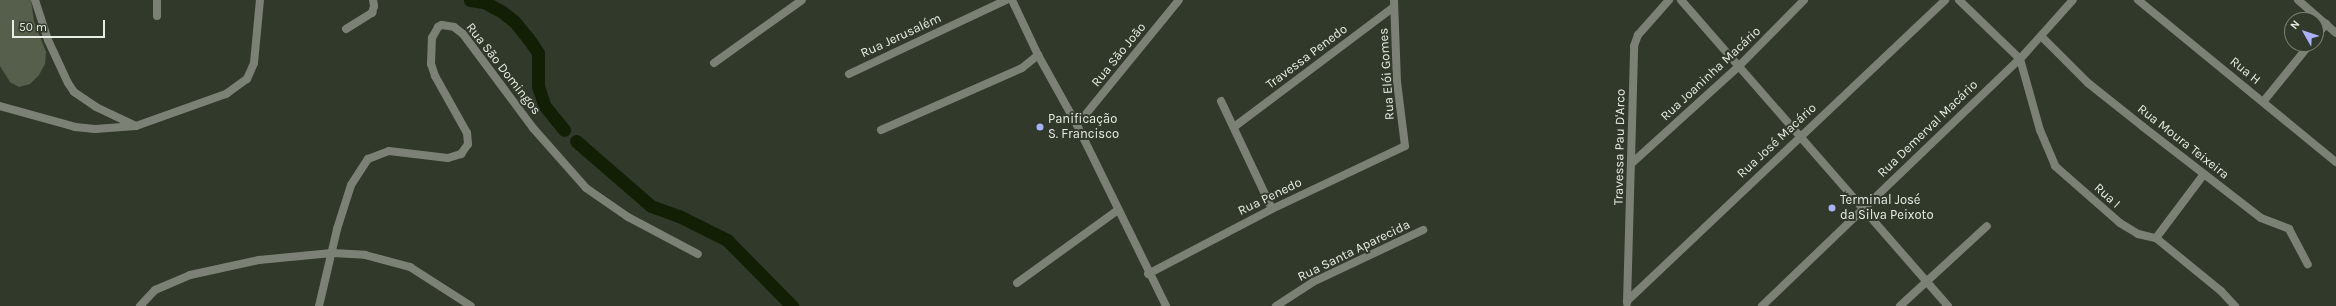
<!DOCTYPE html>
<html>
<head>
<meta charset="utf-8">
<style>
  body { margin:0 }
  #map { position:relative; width:2336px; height:306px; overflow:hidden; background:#31392a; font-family:Karla,sans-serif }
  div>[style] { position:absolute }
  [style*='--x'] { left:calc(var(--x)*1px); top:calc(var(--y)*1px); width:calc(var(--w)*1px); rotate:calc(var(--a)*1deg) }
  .green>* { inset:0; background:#555f4c }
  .canal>* { height:13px; margin:-6.5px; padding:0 6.5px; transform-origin:6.5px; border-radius:6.5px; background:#131f05 }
  .minor>* { height:8px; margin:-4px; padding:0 4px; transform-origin:4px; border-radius:4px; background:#7b8275 }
  .tertiary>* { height:8px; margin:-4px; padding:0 4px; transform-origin:4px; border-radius:4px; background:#7b8275 }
  .dots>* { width:11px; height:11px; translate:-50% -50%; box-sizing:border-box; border:2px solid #31392a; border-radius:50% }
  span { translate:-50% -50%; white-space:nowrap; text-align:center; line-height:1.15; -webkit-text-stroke:4px #31392a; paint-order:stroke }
  .street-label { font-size:13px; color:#e8ede4 }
  .poi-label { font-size:13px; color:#e8ede4 }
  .left { translate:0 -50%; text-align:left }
  .north { position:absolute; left:2284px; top:12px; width:40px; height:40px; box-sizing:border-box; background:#31392a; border:1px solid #7a8174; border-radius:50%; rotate:309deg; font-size:11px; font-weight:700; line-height:16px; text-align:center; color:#e8ede4 }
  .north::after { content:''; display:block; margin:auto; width:14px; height:18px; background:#a9b0fc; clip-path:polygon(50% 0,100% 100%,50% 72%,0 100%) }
  .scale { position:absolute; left:12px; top:20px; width:93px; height:18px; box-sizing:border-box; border:2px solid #e8ede4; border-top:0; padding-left:5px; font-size:12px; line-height:14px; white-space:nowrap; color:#e8ede4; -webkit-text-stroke:3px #31392a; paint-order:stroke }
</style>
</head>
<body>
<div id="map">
  <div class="green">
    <i style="clip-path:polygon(0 0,31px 0,34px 21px,46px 52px,45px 64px,39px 75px,30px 84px,19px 87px,10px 82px,0 66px)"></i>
  </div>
  <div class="canal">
    <i style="--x:470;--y:0;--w:14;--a:8"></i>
    <i style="--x:484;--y:2;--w:19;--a:28"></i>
    <i style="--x:501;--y:11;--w:16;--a:38"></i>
    <i style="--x:514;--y:21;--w:22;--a:51"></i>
    <i style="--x:528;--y:38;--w:18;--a:56"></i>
    <i style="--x:538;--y:53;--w:33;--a:90"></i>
    <i style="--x:538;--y:86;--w:20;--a:72"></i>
    <i style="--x:544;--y:105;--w:32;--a:51"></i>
    <i style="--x:576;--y:141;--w:99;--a:40.9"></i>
    <i style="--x:651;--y:206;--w:30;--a:20"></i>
    <i style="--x:679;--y:216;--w:54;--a:26.6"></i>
    <i style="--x:727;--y:240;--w:93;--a:45.4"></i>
  </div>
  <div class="minor">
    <i style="--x:35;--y:0;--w:42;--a:72"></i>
    <i style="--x:48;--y:40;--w:47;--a:65.1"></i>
    <i style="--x:68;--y:83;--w:11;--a:56"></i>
    <i style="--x:74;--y:92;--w:27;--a:34"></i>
    <i style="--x:96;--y:107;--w:44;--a:25.4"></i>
    <i style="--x:1681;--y:0;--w:406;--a:48.9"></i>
    <i style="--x:1959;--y:0;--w:85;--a:44"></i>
    <i style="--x:2020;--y:59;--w:74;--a:74.3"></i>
    <i style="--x:2040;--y:130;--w:39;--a:67"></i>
    <i style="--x:2055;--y:166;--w:86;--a:41.2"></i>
    <i style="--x:2120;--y:223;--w:21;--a:31"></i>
    <i style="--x:2138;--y:234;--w:18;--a:13"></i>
    <i style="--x:2156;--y:238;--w:84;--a:39.2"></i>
    <i style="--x:2221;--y:291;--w:21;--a:47"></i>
    <i style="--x:2138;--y:0;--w:256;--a:39.3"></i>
    <i style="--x:2298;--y:0;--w:50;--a:41"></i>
    <i style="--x:157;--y:16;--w:16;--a:-90"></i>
    <i style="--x:346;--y:29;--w:31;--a:-32"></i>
    <i style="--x:372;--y:13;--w:7;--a:-74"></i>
    <i style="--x:374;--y:6;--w:6;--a:-99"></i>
    <i style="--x:2041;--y:36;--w:66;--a:45"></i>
    <i style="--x:2088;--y:83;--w:69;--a:38.5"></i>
    <i style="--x:2142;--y:126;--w:150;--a:37.7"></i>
    <i style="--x:2261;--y:218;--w:30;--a:21"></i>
    <i style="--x:2289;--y:229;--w:40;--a:62"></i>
    <i style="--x:2316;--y:36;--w:16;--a:-50"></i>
    <i style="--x:714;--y:63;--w:108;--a:-35.6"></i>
    <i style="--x:849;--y:74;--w:174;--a:-25.2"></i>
    <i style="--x:1221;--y:101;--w:119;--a:64.7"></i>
    <i style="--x:2263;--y:102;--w:75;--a:-51"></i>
    <i style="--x:0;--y:106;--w:78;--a:15.6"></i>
    <i style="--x:75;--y:127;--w:20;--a:6"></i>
    <i style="--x:95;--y:129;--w:41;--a:-4.2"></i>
    <i style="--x:136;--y:126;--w:96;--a:-19.6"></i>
    <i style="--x:226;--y:94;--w:26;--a:-36"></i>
    <i style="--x:247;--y:79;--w:17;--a:-66"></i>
    <i style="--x:254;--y:63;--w:63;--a:-84.6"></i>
    <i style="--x:1077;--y:125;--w:161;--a:-50.8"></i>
    <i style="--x:1234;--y:127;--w:200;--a:-36.9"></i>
    <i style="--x:881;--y:130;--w:154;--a:-23.7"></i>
    <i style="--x:1022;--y:68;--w:21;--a:-39"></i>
    <i style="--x:1632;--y:163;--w:146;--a:-42.2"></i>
    <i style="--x:1740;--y:65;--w:91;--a:-45.4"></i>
    <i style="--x:2156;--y:238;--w:80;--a:-53.1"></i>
    <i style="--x:1148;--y:274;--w:140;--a:-27.7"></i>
    <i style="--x:1272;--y:209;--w:147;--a:-25.3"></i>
    <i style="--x:1405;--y:146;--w:64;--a:-97.1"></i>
    <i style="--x:1397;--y:82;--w:82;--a:-92.1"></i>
    <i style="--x:1017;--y:283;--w:125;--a:-35.9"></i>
    <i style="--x:1627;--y:301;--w:438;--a:-43.4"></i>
    <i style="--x:1627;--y:303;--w:257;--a:-88.4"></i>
    <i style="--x:1634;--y:46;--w:12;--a:-70"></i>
    <i style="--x:1638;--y:35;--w:47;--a:-48.5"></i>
    <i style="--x:140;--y:306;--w:22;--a:-47"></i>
    <i style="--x:155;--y:290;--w:38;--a:-23"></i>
    <i style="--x:190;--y:275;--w:71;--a:-12.3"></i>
    <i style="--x:259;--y:260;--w:73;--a:-5.5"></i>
    <i style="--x:332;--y:253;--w:33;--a:3"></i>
    <i style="--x:365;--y:255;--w:47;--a:14.9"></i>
    <i style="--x:410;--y:267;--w:72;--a:32.6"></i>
    <i style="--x:319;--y:306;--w:79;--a:-76.8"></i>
    <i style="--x:337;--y:229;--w:46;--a:-72.3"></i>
    <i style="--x:351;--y:185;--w:31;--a:-57"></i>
    <i style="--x:368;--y:159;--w:22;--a:-21"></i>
    <i style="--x:389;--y:151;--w:59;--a:6.8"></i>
    <i style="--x:448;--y:158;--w:14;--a:-17"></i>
    <i style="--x:461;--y:154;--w:12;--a:-55"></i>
    <i style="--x:468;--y:144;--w:11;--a:-95"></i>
    <i style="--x:467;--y:133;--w:65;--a:-119.3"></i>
    <i style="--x:435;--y:76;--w:13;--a:-108"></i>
    <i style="--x:431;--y:64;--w:26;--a:-88"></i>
    <i style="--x:432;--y:38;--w:13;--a:-61"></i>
    <i style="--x:438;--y:27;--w:4;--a:-27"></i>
    <i style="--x:442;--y:25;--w:12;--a:9"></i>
    <i style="--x:454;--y:27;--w:11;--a:38"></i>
    <i style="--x:463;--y:34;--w:117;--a:53.3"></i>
    <i style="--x:533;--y:128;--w:80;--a:48.5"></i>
    <i style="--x:586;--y:188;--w:51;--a:34.6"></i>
    <i style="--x:628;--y:217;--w:79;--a:27.9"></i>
    <i style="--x:1276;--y:306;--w:44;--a:-33"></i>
    <i style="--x:1313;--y:282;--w:122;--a:-25.3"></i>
    <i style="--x:1762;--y:306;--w:357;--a:-43.8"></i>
    <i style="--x:2020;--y:59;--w:79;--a:-48.1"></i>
    <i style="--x:1900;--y:306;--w:118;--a:-42.6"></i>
  </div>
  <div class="tertiary">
    <i style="--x:1012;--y:0;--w:61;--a:64.7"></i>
    <i style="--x:1038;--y:55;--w:80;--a:60.9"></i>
    <i style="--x:1077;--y:125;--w:202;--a:63.8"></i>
  </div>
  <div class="dots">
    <i style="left:1040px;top:127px;background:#a9b0fc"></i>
    <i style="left:1832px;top:208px;background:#a9b0fc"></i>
  </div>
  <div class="street-label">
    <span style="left:901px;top:36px;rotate:-25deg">Rua Jerusalém</span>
    <span style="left:1119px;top:55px;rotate:-51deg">Rua São João</span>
    <span style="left:1307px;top:57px;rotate:-37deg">Travessa Penedo</span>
    <span style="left:503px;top:69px;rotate:52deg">Rua São Domingos</span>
    <span style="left:2245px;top:71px;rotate:39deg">Rua H</span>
    <span style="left:1387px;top:74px;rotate:-94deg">Rua Elói Gomes</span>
    <span style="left:1711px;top:74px;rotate:-43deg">Rua Joaninha Macário</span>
    <span style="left:1928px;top:129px;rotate:-44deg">Rua Demerval Macário</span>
    <span style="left:1777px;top:141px;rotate:-43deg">Rua José Macário</span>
    <span style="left:2183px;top:142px;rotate:38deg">Rua Moura Teixeira</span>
    <span style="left:1620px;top:147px;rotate:-89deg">Travessa Pau D'Arco</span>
    <span style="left:2107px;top:196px;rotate:42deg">Rua I</span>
    <span style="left:1270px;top:197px;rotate:-26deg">Rua Penedo</span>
    <span style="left:1354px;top:251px;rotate:-26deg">Rua Santa Aparecida</span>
  </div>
  <div class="poi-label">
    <span class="left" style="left:1048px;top:127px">Panificação<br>S. Francisco</span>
    <span class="left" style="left:1840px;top:208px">Terminal José<br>da Silva Peixoto</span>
  </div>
  <div class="north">N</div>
  <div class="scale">50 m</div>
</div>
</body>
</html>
